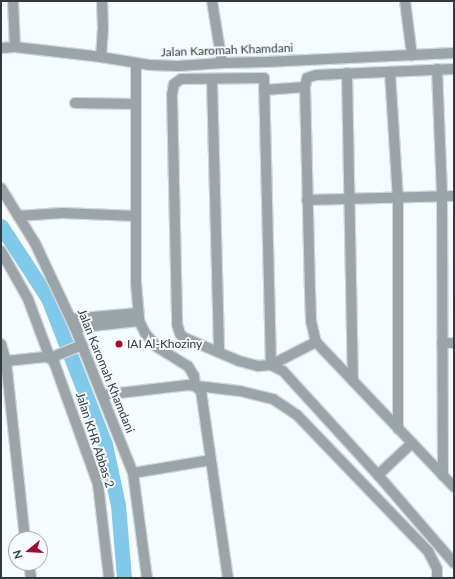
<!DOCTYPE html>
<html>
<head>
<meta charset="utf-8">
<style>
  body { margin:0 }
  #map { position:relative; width:455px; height:579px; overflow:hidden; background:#f6fbfd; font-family:Lato,sans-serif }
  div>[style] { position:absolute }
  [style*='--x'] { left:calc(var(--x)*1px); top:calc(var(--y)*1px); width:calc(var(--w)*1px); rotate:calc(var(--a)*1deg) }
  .river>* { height:15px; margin:-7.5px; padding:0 7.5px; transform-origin:7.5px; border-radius:7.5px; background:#81c9e9 }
  .roads { filter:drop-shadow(1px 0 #d3d8db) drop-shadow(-1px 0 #d3d8db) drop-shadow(0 1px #d3d8db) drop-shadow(0 -1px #d3d8db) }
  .minor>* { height:10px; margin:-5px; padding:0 5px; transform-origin:5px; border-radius:5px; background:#9ba4a9 }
  .dots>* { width:11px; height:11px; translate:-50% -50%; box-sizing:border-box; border:2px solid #f6fbfd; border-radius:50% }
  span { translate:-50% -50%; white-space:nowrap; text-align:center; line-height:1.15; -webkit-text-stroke:4px #f6fbfd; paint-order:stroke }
  .street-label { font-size:12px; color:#313a3f }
  .poi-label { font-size:12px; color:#313a3f }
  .left { translate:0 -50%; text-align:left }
  .frame { position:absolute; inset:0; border:2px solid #313a3f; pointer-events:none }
  .north { position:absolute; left:8px; top:531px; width:40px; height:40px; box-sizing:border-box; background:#f6fbfd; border:1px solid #a7aeb1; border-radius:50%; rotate:252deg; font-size:11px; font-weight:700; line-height:16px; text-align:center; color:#313a3f }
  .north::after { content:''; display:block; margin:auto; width:14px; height:18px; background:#a50a2f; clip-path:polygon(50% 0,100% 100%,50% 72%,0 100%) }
</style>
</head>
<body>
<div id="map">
  <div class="river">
    <i style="--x:1;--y:226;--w:86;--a:56.9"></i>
    <i style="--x:48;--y:298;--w:157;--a:68.7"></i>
    <i style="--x:105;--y:444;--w:62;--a:78"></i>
    <i style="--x:118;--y:505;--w:73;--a:85.3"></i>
  </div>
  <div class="roads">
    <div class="minor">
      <i style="--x:13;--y:1;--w:46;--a:87.5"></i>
      <i style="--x:212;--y:1;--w:63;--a:80.8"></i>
      <i style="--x:405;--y:1;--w:55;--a:82.7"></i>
      <i style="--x:1;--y:48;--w:14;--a:-4"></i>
      <i style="--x:15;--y:47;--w:87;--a:6.6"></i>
      <i style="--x:101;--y:57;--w:50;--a:9.3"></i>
      <i style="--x:150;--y:65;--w:28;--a:2"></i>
      <i style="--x:178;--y:66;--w:44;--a:-3.9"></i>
      <i style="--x:222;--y:63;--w:43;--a:-1.3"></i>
      <i style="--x:265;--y:62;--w:189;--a:-2.7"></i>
      <i style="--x:101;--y:57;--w:29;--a:-86"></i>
      <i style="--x:103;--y:28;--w:27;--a:-92"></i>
      <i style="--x:136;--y:63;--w:220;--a:90"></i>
      <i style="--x:136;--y:283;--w:38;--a:85"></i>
      <i style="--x:139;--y:321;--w:13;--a:63"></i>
      <i style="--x:145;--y:333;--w:18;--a:49"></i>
      <i style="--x:157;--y:347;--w:36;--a:32"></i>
      <i style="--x:188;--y:366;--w:12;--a:59"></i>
      <i style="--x:194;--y:376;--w:10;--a:84"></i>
      <i style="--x:195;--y:386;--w:8;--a:40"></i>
      <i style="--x:201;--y:391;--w:189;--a:81.8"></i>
      <i style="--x:437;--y:69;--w:127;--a:87.7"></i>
      <i style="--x:442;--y:196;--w:280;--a:89.8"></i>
      <i style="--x:454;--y:69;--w:138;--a:177.5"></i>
      <i style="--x:316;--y:75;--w:9;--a:162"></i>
      <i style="--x:307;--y:78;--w:9;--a:103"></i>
      <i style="--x:305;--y:87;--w:203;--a:88.6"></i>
      <i style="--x:310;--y:290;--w:31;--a:88"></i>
      <i style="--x:311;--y:321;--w:22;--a:77"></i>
      <i style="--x:316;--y:342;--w:200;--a:46.4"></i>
      <i style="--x:390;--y:72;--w:126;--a:86.4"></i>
      <i style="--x:398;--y:198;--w:231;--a:90"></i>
      <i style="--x:347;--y:73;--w:308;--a:88.9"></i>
      <i style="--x:212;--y:80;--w:272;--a:88.5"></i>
      <i style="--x:264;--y:90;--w:41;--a:-4.2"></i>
      <i style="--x:75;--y:103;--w:61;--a:0.9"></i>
      <i style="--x:1;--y:188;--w:65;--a:58.3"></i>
      <i style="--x:35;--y:243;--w:94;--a:64.8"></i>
      <i style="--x:75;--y:328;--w:156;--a:68.2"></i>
      <i style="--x:133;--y:473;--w:106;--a:82.4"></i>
      <i style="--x:307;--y:200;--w:147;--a:-1.6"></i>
      <i style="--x:18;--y:216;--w:44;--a:-3.9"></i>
      <i style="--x:62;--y:213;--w:74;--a:2.3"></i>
      <i style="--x:1;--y:251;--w:55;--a:60.6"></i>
      <i style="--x:28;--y:299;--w:63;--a:69.6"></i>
      <i style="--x:50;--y:358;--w:35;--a:-22"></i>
      <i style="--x:71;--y:319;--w:67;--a:-5.1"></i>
      <i style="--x:75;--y:328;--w:64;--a:-6.2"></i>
      <i style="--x:442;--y:343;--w:12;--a:0"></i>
      <i style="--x:1;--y:344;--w:18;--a:74"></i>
      <i style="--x:6;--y:361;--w:179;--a:83.9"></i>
      <i style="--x:6;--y:361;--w:39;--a:-6"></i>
      <i style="--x:45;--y:357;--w:5;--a:11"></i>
      <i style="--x:50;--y:358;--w:6;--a:45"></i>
      <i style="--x:54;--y:362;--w:130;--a:70.2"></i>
      <i style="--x:98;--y:484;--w:95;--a:83.3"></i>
      <i style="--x:271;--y:365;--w:287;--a:-91.4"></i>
      <i style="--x:264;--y:78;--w:83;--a:179.3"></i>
      <i style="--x:181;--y:79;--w:9;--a:144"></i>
      <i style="--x:174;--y:84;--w:11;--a:100"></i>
      <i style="--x:172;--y:95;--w:229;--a:88.7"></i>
      <i style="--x:177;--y:324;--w:10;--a:73"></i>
      <i style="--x:180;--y:334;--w:6;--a:39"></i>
      <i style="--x:185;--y:338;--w:59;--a:23.1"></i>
      <i style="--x:239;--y:361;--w:20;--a:15"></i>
      <i style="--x:258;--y:366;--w:13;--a:-4"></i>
      <i style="--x:271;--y:365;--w:13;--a:27"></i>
      <i style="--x:283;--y:371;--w:141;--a:47.6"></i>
      <i style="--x:378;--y:475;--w:116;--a:49.2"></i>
      <i style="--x:271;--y:365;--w:51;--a:-27.1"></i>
      <i style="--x:102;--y:395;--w:87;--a:-6.6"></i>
      <i style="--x:188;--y:385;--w:52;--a:6.6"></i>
      <i style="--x:240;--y:391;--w:34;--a:14"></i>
      <i style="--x:273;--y:399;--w:29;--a:34"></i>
      <i style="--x:297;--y:415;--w:189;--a:46.1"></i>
      <i style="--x:428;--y:551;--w:20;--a:63"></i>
      <i style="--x:437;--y:569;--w:9;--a:90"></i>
      <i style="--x:133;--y:473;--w:79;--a:-9.5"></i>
      <i style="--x:378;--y:475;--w:47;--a:-43.3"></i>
      <i style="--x:29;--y:563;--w:15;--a:82"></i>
    </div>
  </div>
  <div class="dots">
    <i style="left:119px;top:344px;background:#a50a2f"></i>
  </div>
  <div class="street-label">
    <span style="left:227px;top:50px;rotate:-2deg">Jalan Karomah Khamdani</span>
    <span style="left:106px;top:371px;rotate:68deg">Jalan Karomah Khamdani</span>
    <span style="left:95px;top:440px;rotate:72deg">Jalan KHR Abbas 2</span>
  </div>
  <div class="poi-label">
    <span class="left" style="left:127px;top:344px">IAI Al-Khoziny</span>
  </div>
  <div class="frame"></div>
  <div class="north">N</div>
</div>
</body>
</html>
